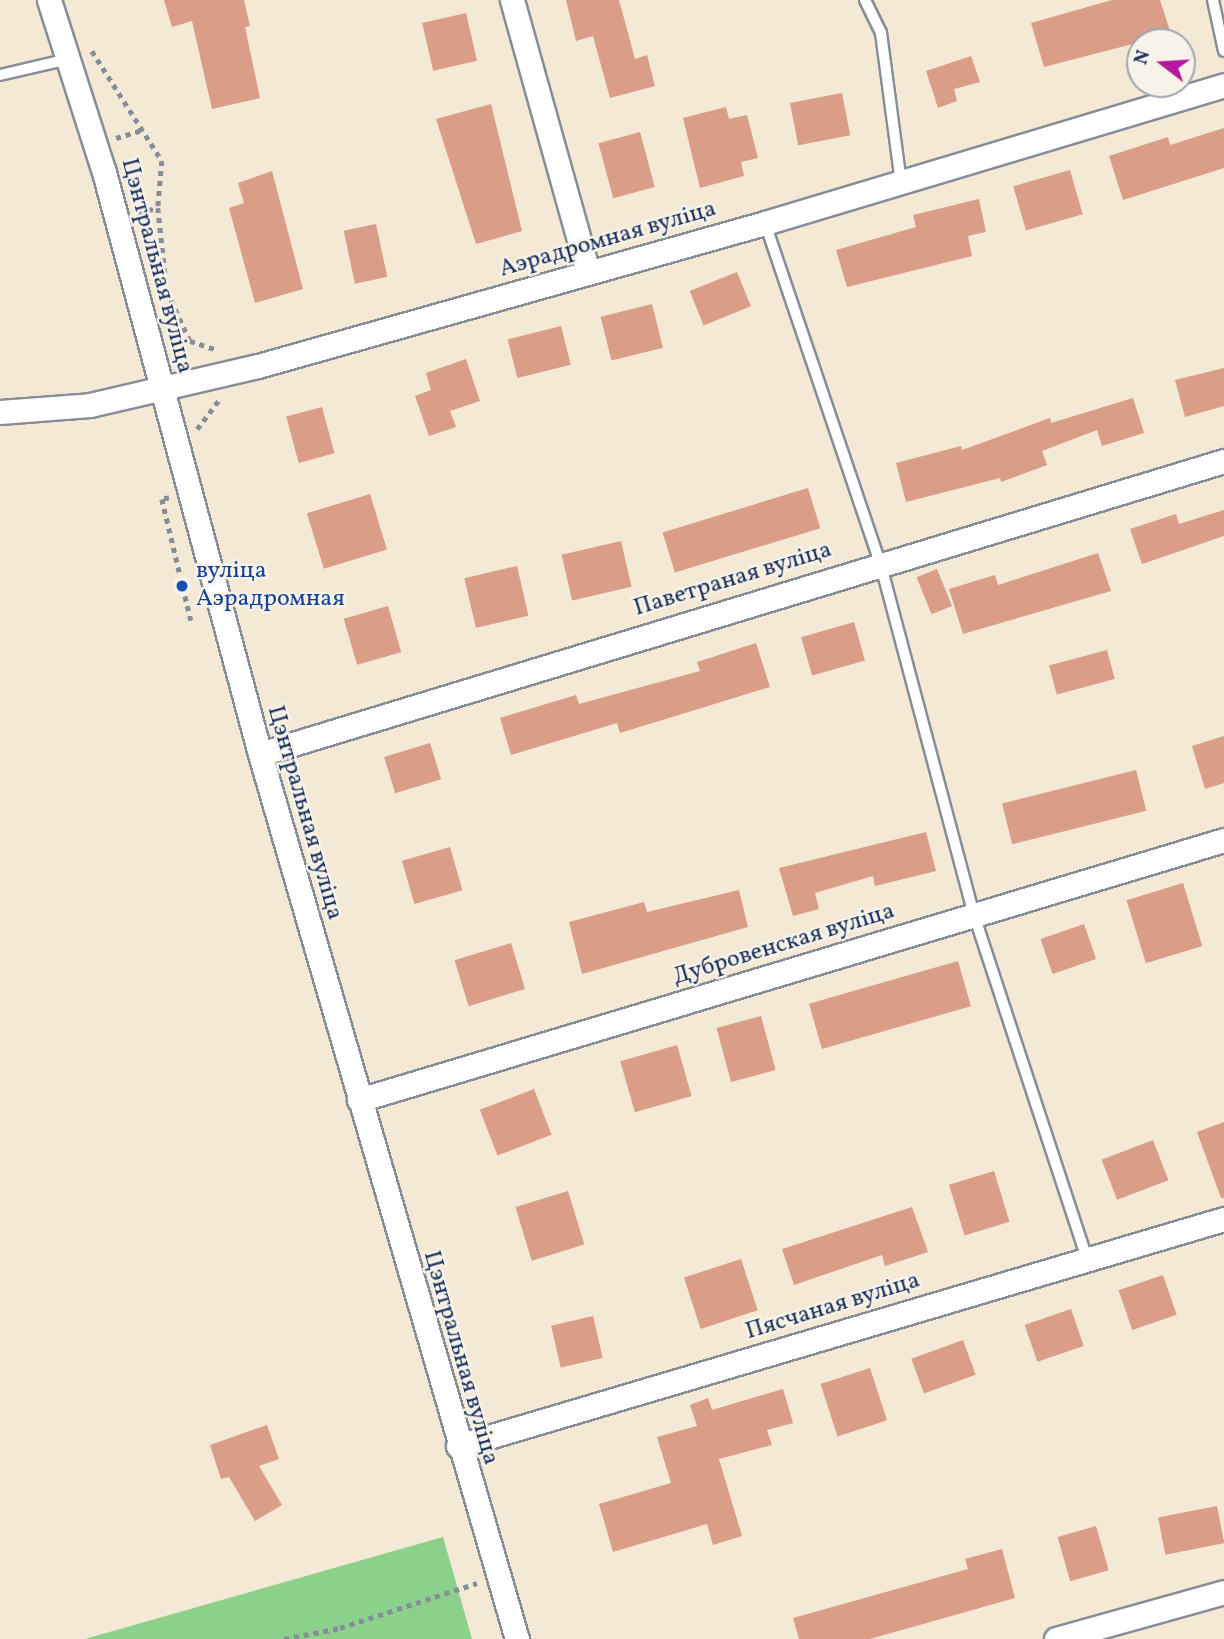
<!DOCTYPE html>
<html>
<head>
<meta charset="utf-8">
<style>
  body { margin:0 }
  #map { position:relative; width:1224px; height:1639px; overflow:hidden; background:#f3e9d4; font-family:Vollkorn,serif }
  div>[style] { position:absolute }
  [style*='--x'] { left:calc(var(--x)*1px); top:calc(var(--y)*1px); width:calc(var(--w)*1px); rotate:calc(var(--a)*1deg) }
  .green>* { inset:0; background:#8bd18b }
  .building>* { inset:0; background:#d99d88; transform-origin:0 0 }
  .path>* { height:4.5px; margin-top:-2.25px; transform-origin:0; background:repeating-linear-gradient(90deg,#878c99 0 5px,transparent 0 10px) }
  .roads { filter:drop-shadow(2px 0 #878c99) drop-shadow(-2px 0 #878c99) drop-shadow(0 2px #878c99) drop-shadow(0 -2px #878c99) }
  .service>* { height:10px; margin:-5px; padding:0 5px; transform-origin:5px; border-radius:5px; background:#fff }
  .minor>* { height:23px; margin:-11.5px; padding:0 11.5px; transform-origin:11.5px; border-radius:11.5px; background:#fff }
  .dots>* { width:19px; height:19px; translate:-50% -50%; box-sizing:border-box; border:4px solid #f7f3e8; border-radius:50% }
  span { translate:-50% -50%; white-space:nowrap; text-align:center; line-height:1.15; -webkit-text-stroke:5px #f7f3e8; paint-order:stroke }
  .street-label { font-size:24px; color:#1b2f5e }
  .transit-label { font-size:24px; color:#164399 }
  .left { translate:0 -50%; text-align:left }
  .north { position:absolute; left:1126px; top:28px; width:70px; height:70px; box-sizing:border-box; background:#f7f3e8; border:2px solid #9fa5b1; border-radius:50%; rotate:287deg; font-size:19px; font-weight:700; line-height:28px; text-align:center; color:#1b2f5e }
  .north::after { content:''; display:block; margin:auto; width:24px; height:32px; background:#b5179e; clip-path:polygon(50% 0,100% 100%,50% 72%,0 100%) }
</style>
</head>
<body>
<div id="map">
  <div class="green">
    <i style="clip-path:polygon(443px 1537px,472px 1639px,85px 1639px)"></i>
  </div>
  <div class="building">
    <i style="clip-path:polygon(164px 0,244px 0,250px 26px,245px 27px,260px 98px,212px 109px,192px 21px,172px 27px)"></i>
    <i style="clip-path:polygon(566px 0,619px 0,635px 59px,647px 55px,655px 86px,610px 98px,593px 36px,576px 41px)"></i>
    <i style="clip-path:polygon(1112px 0,1160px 0,1171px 34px,1044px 67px,1031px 23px)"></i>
    <i style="left:466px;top:13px;width:49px;height:45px;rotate:77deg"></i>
    <i style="clip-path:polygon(971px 56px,980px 82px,954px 89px,957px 101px,938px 108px,926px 71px)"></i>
    <i style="left:842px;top:93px;width:43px;height:53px;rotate:79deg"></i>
    <i style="clip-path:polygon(491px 104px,522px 231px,476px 244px,436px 119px)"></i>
    <i style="clip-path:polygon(726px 107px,729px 119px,747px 115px,758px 158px,741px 162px,744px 176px,700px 188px,683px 118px)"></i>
    <i style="clip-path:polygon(1224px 128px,1224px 168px,1123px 200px,1109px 156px,1168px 137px,1170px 145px)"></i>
    <i style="left:640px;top:132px;width:57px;height:43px;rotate:75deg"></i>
    <i style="left:1070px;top:170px;width:46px;height:59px;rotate:74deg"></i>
    <i style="clip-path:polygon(272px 171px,303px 289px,255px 303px,229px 208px,244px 203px,238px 183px)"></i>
    <i style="clip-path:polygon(979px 199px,986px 232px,968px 236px,972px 256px,847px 287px,836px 250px,916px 227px,913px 215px)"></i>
    <i style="left:376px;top:224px;width:54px;height:33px;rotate:78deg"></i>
    <i style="left:737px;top:272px;width:37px;height:51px;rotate:68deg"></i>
    <i style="left:652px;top:304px;width:45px;height:53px;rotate:76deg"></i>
    <i style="left:561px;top:326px;width:40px;height:55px;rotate:76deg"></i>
    <i style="clip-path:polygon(466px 359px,480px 401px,450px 411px,456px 427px,429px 436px,415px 396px,431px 390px,426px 373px)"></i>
    <i style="clip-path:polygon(1224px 368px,1224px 406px,1185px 417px,1175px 380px)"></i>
    <i style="clip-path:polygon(1133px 398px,1144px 433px,1102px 446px,1097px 430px,1042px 451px,1047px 465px,1001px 482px,1000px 478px,906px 502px,896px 463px,961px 446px,962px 450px,1050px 418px,1051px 423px)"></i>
    <i style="left:322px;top:407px;width:48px;height:37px;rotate:75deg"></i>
    <i style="left:808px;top:488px;width:42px;height:152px;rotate:73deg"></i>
    <i style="left:370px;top:494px;width:58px;height:66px;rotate:73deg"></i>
    <i style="clip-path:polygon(1224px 510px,1224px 536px,1142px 564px,1130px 529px,1176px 514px,1179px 524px)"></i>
    <i style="left:621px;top:541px;width:47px;height:61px;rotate:77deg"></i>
    <i style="clip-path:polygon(1098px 553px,1111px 591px,963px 634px,949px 589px,995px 575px,998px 585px)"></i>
    <i style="left:517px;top:566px;width:51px;height:54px;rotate:77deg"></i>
    <i style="left:937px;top:569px;width:40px;height:22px;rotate:68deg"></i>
    <i style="left:388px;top:606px;width:48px;height:46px;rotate:74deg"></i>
    <i style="left:854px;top:622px;width:40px;height:55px;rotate:74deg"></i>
    <i style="clip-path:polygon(756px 643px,770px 687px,620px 733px,617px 723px,511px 755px,500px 718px,576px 695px,579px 704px,700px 671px,697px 662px)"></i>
    <i style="left:1107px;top:650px;width:30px;height:60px;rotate:75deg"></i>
    <i style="clip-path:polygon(1224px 736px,1224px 783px,1205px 789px,1192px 746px)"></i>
    <i style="left:430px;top:743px;width:38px;height:48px;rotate:73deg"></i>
    <i style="left:1136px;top:770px;width:42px;height:138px;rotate:76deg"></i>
    <i style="clip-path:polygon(926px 832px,936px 871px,875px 886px,873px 876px,815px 893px,819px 909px,793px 916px,779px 868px)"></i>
    <i style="left:450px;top:847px;width:45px;height:50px;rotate:74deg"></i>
    <i style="left:1183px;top:883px;width:66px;height:59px;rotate:73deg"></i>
    <i style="clip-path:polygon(739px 890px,748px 927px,582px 974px,569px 922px,644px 902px,647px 912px)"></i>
    <i style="left:1084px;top:924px;width:37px;height:46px;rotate:71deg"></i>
    <i style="left:511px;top:943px;width:48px;height:59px;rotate:73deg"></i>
    <i style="left:958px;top:961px;width:47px;height:155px;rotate:74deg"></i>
    <i style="left:761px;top:1016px;width:56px;height:46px;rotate:75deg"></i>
    <i style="left:677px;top:1045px;width:53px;height:59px;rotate:74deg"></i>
    <i style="left:534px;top:1089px;width:49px;height:58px;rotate:69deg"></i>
    <i style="clip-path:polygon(1224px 1122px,1224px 1198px,1221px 1198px,1197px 1132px)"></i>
    <i style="left:1153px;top:1140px;width:43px;height:55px;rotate:69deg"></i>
    <i style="left:994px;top:1171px;width:53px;height:47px;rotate:73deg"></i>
    <i style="left:568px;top:1191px;width:56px;height:55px;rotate:73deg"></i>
    <i style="clip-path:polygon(912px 1207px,928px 1252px,885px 1266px,882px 1255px,794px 1285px,782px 1249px)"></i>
    <i style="left:741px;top:1259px;width:54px;height:60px;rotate:72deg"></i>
    <i style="left:1163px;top:1275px;width:42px;height:47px;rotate:71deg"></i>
    <i style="left:1071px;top:1309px;width:39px;height:49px;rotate:71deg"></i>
    <i style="left:593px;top:1316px;width:43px;height:43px;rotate:77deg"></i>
    <i style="left:963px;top:1340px;width:37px;height:55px;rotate:70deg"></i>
    <i style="left:870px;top:1368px;width:55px;height:52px;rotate:72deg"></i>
    <i style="clip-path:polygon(783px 1389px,793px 1423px,767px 1430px,772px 1445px,719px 1459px,742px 1536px,713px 1545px,707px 1524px,613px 1552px,599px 1504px,671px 1483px,657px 1437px,697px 1426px,690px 1405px,708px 1398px,712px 1410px)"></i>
    <i style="clip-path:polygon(267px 1425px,279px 1459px,259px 1466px,282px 1505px,255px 1521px,229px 1477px,221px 1479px,210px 1445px)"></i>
    <i style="left:1217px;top:1506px;width:38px;height:60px;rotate:79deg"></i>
    <i style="left:1096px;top:1526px;width:46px;height:40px;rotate:74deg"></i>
    <i style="clip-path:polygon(1002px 1549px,1015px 1598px,870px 1639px,799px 1639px,793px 1618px,968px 1569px,965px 1559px)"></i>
  </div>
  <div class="path">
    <i style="--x:92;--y:51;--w:130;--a:57.5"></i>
    <i style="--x:162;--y:161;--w:47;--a:94.9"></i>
    <i style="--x:158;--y:208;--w:83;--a:83.8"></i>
    <i style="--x:167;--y:291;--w:55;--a:65.3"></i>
    <i style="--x:190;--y:341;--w:28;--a:18"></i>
    <i style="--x:116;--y:138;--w:27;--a:-17"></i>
    <i style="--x:138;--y:212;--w:20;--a:-11"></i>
    <i style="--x:197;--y:429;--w:36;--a:-53"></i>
    <i style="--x:169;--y:498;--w:7;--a:172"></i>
    <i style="--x:162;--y:499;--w:125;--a:76.6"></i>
    <i style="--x:284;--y:1639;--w:57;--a:-11.1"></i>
    <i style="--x:340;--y:1628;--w:144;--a:-18.2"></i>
  </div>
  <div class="roads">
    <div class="service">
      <i style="--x:865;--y:0;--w:37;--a:64"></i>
      <i style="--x:881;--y:33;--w:150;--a:82.4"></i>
      <i style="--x:1213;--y:0;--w:52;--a:77.8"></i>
      <i style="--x:0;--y:75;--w:70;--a:-13.2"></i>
      <i style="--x:765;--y:223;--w:358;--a:71.3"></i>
      <i style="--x:880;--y:562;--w:365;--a:75.1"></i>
      <i style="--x:974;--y:915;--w:362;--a:71.8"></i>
    </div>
    <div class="minor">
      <i style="--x:49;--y:0;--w:181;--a:72.3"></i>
      <i style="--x:104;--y:172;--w:603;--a:75"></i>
      <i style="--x:260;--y:754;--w:922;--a:73.81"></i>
      <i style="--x:512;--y:0;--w:283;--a:74.4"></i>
      <i style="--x:0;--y:412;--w:90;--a:-4.4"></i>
      <i style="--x:90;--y:405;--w:172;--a:-13.1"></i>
      <i style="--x:258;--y:366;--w:527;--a:-15.75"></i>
      <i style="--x:765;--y:223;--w:479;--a:-16.7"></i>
      <i style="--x:260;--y:754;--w:1008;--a:-16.91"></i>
      <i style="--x:359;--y:1100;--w:903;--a:-16.73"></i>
      <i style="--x:458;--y:1446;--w:799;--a:-16.51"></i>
      <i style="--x:1056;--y:1639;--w:174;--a:-15.6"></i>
    </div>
  </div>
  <div class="dots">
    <i style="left:182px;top:586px;background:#1a4fb4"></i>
  </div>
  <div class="street-label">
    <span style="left:608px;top:240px;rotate:-16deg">Аэрадромная вуліца</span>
    <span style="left:156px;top:266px;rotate:75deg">Цэнтральная вуліца</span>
    <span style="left:733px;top:580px;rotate:-17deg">Паветраная вуліца</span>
    <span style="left:304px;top:813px;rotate:74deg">Цэнтральная вуліца</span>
    <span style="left:784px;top:945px;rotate:-17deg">Дубровенская вуліца</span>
    <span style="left:833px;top:1307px;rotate:-17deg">Пясчаная вуліца</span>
    <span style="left:460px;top:1358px;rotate:74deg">Цэнтральная вуліца</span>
  </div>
  <div class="transit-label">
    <span class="left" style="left:196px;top:586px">вуліца<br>Аэрадромная</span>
  </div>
  <div class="north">N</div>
</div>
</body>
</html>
